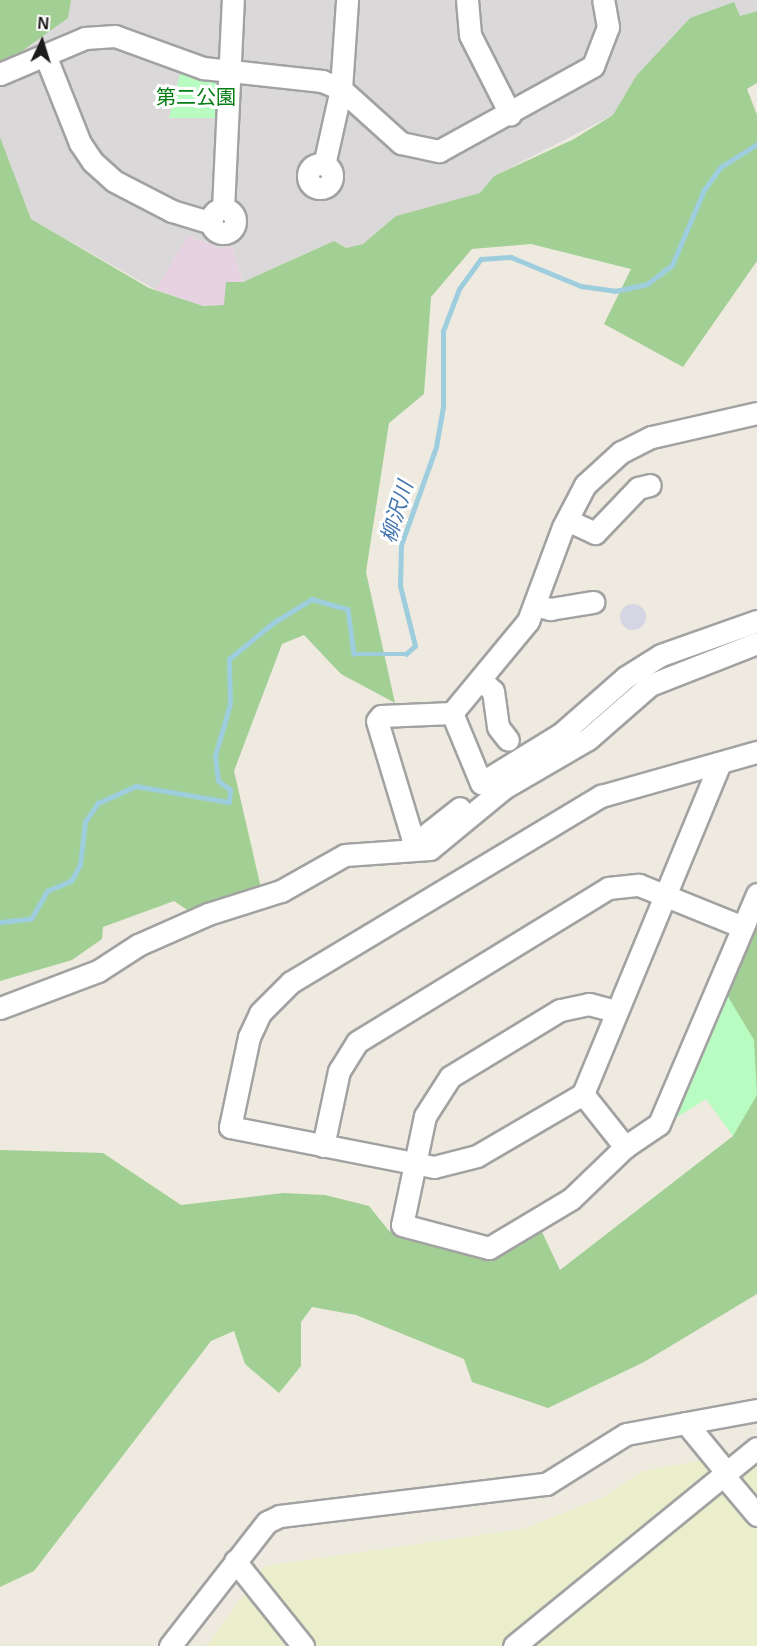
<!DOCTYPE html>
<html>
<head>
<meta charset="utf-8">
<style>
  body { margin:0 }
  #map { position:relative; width:757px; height:1646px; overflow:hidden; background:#eeeae0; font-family:Helvetica,"Noto Sans JP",sans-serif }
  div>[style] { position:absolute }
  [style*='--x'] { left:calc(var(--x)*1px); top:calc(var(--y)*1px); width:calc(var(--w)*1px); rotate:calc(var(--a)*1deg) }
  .residential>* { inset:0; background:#dad8d8 }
  .industrial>* { inset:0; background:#e7d2e2 }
  .farmland>* { inset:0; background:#eaeeca }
  .forest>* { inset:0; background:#a2cf93 }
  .park>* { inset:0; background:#b9fcc1 }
  .plaza>* { inset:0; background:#d5d5e3 }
  .round { border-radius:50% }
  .stream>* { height:4.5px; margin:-2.25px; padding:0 2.25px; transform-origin:2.25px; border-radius:2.25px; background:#9ecdde }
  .roads { filter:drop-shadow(2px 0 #a2a2a2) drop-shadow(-2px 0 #a2a2a2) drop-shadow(0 2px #a2a2a2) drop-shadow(0 -2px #a2a2a2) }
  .minor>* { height:21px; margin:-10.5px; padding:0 10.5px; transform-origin:10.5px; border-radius:10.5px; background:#fff }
  .minor>.ring { margin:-10.5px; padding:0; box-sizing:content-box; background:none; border:21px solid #fff; border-radius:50% }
  span { translate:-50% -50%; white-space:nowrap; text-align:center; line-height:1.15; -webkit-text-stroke:6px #fff; paint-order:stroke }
  .park-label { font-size:20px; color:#067d14 }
  .water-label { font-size:21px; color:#4476af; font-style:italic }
  .north { position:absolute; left:12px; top:12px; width:60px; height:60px; -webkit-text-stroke:4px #fff; paint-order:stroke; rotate:4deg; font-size:16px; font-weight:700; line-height:24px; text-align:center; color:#1b1b1b }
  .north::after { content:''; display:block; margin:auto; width:21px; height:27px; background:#1b1b1b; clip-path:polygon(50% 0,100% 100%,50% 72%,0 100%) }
</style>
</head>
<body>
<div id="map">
  <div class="residential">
    <i style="clip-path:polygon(71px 0,757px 0,757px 11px,740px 16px,734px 2px,690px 18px,636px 76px,613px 115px,494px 176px,480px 193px,396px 216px,363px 244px,346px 248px,334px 241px,243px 282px,232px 246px,221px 249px,188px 235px,156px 290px,31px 219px,0 137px,0 67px,68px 18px)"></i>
  </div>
  <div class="industrial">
    <i style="clip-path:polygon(188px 235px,221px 249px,232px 246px,243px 282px,224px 305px,203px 306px,156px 290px)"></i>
  </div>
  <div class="farmland">
    <i style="clip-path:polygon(757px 1451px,757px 1646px,207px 1646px,264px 1566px,523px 1529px,604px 1497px,642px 1471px)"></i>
  </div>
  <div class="forest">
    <i style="clip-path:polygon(0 0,71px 0,68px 18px,0 67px)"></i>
    <i style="clip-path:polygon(734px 2px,740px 16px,757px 11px,757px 83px,747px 89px,757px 115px,757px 261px,683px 367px,604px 324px,631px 269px,531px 244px,472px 249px,431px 297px,424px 394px,389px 423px,366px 572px,395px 703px,341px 674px,304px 635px,282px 644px,234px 771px,261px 888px,193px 914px,174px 901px,103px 927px,102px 939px,72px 960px,0 981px,0 137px,31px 219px,149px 288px,203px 306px,224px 305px,226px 282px,243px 282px,334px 241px,346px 248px,363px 244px,396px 216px,480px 193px,494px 176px,574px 139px,613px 115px,636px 76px,690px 18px)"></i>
    <i style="clip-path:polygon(757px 922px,757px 1294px,644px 1362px,548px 1408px,472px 1382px,464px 1359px,356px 1315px,312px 1307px,301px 1322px,301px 1366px,279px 1393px,245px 1364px,234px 1331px,211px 1341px,34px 1571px,0 1587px,0 1150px,103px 1153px,181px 1205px,283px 1193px,325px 1195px,369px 1206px,389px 1231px,477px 1256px,496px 1258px,542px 1232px,560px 1270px,733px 1136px,724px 990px)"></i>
  </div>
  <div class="park">
    <i style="clip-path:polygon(181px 70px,210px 78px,221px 89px,219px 118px,169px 118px)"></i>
    <i style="clip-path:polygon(724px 990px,754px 1040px,757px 1095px,733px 1136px,706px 1099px,666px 1124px)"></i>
  </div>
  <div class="plaza">
    <i class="round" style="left:620px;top:604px;width:26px;height:26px"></i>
  </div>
  <div class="stream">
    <i style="--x:0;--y:922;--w:31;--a:-6"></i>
    <i style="--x:31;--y:919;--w:32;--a:-60"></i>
    <i style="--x:47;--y:891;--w:26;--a:-23"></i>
    <i style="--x:71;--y:881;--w:18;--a:-61"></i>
    <i style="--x:80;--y:865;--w:43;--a:-83.4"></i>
    <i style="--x:85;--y:822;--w:23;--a:-56"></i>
    <i style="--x:98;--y:803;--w:42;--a:-24.1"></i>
    <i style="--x:136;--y:786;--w:94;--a:9.8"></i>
    <i style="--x:229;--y:802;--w:12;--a:-85"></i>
    <i style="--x:230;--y:790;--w:15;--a:-143"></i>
    <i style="--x:218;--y:781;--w:25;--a:-97"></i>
    <i style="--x:215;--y:756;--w:54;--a:-73.9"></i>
    <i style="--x:230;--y:704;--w:45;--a:-91.3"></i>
    <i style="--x:229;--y:659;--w:57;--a:-39.3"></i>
    <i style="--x:273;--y:623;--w:46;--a:-31.6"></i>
    <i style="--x:312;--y:599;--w:37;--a:16"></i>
    <i style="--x:348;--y:609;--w:45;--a:82.4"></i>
    <i style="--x:354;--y:654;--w:52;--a:0"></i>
    <i style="--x:406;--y:654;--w:12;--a:-42"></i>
    <i style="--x:415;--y:646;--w:62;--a:-104"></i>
    <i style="--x:400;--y:586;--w:41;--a:-88.6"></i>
    <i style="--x:401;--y:545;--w:104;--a:-70.3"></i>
    <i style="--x:436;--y:447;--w:41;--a:-80.1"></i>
    <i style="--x:443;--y:407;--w:76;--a:-90"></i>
    <i style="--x:443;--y:331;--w:45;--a:-69.1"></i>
    <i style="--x:459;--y:289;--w:37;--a:-54"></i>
    <i style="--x:481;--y:259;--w:30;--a:-4"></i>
    <i style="--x:511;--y:257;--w:76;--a:22.5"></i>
    <i style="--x:581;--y:286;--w:34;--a:8"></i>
    <i style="--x:615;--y:291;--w:33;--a:-12"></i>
    <i style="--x:647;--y:284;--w:31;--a:-37"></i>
    <i style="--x:672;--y:265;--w:82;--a:-66.9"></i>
    <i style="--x:704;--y:190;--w:29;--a:-54"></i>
    <i style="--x:721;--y:167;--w:43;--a:-32.6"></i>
  </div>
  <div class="roads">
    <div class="minor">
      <i style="--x:467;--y:0;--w:35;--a:85"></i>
      <i style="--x:470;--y:35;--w:89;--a:63.1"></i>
      <i style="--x:45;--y:55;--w:95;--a:68.3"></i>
      <i style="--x:80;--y:143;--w:23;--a:56"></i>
      <i style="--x:93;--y:162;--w:28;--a:42"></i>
      <i style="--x:114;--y:181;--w:65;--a:27.3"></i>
      <i style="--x:172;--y:211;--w:42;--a:16.7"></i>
      <i style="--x:0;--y:74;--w:92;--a:-23"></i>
      <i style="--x:85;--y:38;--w:30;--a:-4"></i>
      <i style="--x:115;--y:36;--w:94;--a:20"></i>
      <i style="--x:203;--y:68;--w:120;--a:6.2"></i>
      <i style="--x:322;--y:81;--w:21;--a:23"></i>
      <i style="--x:341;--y:89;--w:81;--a:42"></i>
      <i style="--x:401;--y:143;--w:39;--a:12"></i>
      <i style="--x:439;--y:151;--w:176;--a:-28.9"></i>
      <i style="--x:593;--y:66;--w:42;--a:-69"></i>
      <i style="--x:608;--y:27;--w:27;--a:-100"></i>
      <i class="ring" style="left:308px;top:164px;width:3px;height:3px"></i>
      <i style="--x:324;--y:165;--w:78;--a:-77.4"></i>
      <i style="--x:341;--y:89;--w:89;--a:-86.1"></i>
      <i style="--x:223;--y:209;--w:209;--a:-87.3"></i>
      <i class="ring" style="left:211px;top:209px;width:3px;height:3px"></i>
      <i style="--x:757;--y:413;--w:109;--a:167.2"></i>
      <i style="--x:651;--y:437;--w:34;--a:153"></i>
      <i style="--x:621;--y:452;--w:49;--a:137.5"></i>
      <i style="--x:585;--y:485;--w:47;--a:117.6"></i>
      <i style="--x:563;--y:527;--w:100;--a:110.4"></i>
      <i style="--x:528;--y:621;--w:119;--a:129.6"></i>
      <i style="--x:452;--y:713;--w:76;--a:67.5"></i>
      <i style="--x:481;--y:783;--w:95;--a:-31.7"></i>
      <i style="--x:562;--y:733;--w:85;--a:-41.2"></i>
      <i style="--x:626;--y:677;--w:41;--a:-32.2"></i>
      <i style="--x:661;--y:655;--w:102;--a:-19.5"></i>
      <i style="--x:567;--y:520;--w:31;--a:25"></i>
      <i style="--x:595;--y:533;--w:62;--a:-46.3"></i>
      <i style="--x:638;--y:488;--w:12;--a:-14"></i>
      <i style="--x:535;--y:605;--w:16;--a:15"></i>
      <i style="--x:550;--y:609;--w:44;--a:-9.2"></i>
      <i style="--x:481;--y:680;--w:16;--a:43"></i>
      <i style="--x:493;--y:691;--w:36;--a:82"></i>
      <i style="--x:498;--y:727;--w:16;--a:52"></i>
      <i style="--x:452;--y:713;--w:71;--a:177.6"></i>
      <i style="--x:381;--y:716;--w:6;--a:129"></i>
      <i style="--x:377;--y:721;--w:121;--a:73.2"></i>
      <i style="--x:412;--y:837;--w:10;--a:6"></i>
      <i style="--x:422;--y:838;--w:48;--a:-38.3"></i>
      <i style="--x:720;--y:763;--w:358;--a:112.5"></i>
      <i style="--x:583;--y:1094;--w:123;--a:149.7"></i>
      <i style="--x:477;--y:1156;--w:44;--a:165.7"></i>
      <i style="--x:434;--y:1167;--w:208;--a:-168.9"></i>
      <i style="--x:230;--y:1127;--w:92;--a:-78.1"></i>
      <i style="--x:249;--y:1037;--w:26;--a:-65"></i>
      <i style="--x:260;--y:1013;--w:44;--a:-45"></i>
      <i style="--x:291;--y:982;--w:362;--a:-31"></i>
      <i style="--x:601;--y:796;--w:162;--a:-15.8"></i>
      <i style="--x:0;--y:1008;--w:105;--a:-20.7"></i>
      <i style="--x:98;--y:971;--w:48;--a:-33"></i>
      <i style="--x:138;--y:945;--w:77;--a:-23.9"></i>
      <i style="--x:208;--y:914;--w:77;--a:-17.5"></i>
      <i style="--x:281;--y:891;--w:73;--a:-29.4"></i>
      <i style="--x:345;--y:855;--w:85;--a:-4"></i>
      <i style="--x:430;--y:849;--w:96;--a:-39.5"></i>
      <i style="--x:504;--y:788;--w:97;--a:-30.3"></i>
      <i style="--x:588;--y:739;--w:82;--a:-41.1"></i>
      <i style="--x:650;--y:685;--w:115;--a:-21.4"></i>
      <i style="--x:615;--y:1011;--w:27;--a:-165"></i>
      <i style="--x:589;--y:1004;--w:30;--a:168"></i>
      <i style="--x:560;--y:1010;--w:129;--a:148.7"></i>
      <i style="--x:450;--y:1077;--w:46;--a:122.7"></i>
      <i style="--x:425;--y:1116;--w:111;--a:101.9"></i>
      <i style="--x:402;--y:1225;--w:90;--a:14.8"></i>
      <i style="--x:489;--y:1248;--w:96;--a:-30.9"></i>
      <i style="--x:571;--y:1199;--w:75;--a:-43.9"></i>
      <i style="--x:625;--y:1147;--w:41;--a:-34.1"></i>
      <i style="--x:659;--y:1124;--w:250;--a:-66.9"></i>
      <i style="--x:583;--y:1094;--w:68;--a:51.6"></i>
      <i style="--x:323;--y:1146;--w:77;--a:-78"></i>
      <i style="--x:339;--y:1071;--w:34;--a:-58"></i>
      <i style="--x:357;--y:1042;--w:294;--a:-31.5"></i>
      <i style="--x:608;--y:888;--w:31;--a:-6"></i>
      <i style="--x:639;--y:885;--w:112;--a:22"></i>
      <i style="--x:686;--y:1423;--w:65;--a:50.6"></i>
      <i style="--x:724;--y:1476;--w:51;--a:49.8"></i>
      <i style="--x:235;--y:1561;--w:109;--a:51.3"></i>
      <i style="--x:170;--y:1646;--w:157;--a:-52"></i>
      <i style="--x:267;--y:1522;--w:14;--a:-25"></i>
      <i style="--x:280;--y:1516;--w:268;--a:-6.9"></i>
      <i style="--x:546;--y:1484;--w:94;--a:-32"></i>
      <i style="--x:626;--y:1434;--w:133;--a:-10.4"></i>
      <i style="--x:514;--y:1646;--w:313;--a:-39.2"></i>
    </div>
  </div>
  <div class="park-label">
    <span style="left:196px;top:97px">第二公園</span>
  </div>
  <div class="water-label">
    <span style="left:397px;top:512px;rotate:-73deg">柳沢川</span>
  </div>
  <div class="north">N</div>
</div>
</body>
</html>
